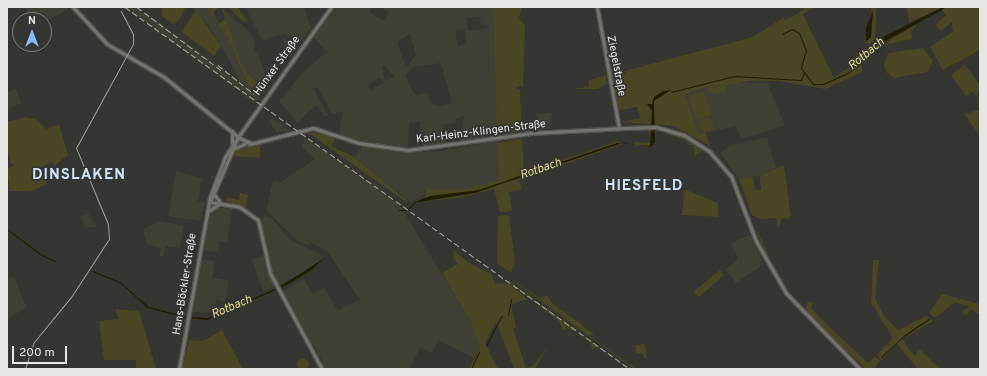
<!DOCTYPE html>
<html>
<head>
<meta charset="utf-8">
<style>
  body { margin:0 }
  #map { position:relative; width:987px; height:376px; overflow:hidden; background:#353531; font-family:Overpass,sans-serif }
  div>[style] { position:absolute }
  [style*='--x'] { left:calc(var(--x)*1px); top:calc(var(--y)*1px); width:calc(var(--w)*1px); rotate:calc(var(--a)*1deg) }
  .built>* { inset:0; background:#403f36; transform-origin:0 0 }
  .green>* { inset:0; background:#494623; transform-origin:0 0 }
  .round { border-radius:50% }
  .water>* { inset:0; background:#201e02 }
  .stream>* { height:1px; margin:-0.5px; padding:0 0.5px; transform-origin:0.5px; border-radius:0.5px; background:#201e02 }
  .roads { filter:drop-shadow(1px 0 #52514d) drop-shadow(-1px 0 #52514d) drop-shadow(0 1px #52514d) drop-shadow(0 -1px #52514d) }
  .secondary>* { height:3px; margin:-1.5px; padding:0 1.5px; transform-origin:1.5px; border-radius:1.5px; background:#74746f }
  .tram>* { height:1px; margin:-0.5px; padding:0 0.5px; transform-origin:0.5px; border-radius:0.5px; background:#a3a3a0 }
  .rail>* { height:1px; margin-top:-0.5px; transform-origin:0; background:repeating-linear-gradient(90deg,#a3a3a0 0 6px,transparent 0 9px) }
  span { translate:-50% -50%; white-space:nowrap; text-align:center; line-height:1.15; -webkit-text-stroke:3.5px #353531; paint-order:stroke }
  .street-label { font-size:11px; color:#e8e7e5 }
  .water-label { font-size:12px; color:#e2dc89; font-style:italic }
  .district-label { font-size:15px; color:#cfe3fb; font-weight:700; letter-spacing:1px }
  .frame { position:absolute; inset:0; border:8px solid #e8e7e5; pointer-events:none }
  .north { position:absolute; left:12px; top:12px; width:40px; height:40px; box-sizing:border-box; background:#353531; border:1px solid #7d7c79; border-radius:50%; rotate:0deg; font-size:11px; font-weight:700; line-height:16px; text-align:center; color:#e8e7e5 }
  .north::after { content:''; display:block; margin:auto; width:14px; height:18px; background:#87bbfc; clip-path:polygon(50% 0,100% 100%,50% 72%,0 100%) }
  .scale { position:absolute; left:12px; top:346px; width:55px; height:18px; box-sizing:border-box; border:2px solid #e8e7e5; border-top:0; padding-left:5px; font-size:12px; line-height:14px; white-space:nowrap; color:#e8e7e5; -webkit-text-stroke:3px #353531; paint-order:stroke }
</style>
</head>
<body>
<div id="map">
  <div class="built">
    <i style="clip-path:polygon(26px 7px,68px 7px,68px 9px,44px 23px,44px 20px,29px 20px)"></i>
    <i style="clip-path:polygon(124px 7px,138px 7px,242px 83px,209px 26px,192px 7px,206px 7px,228px 39px,248px 84px,260px 97px,256px 104px)"></i>
    <i style="clip-path:polygon(240px 7px,304px 7px,311px 28px,302px 40px,284px 34px,262px 40px,246px 9px)"></i>
    <i style="clip-path:polygon(evenodd,335px 7px,371px 7px,371px 14px,385px 21px,389px 12px,379px 7px,493px 7px,497px 134px,461px 142px,464px 116px,455px 119px,456px 123px,442px 125px,445px 143px,423px 146px,420px 121px,409px 123px,408px 147px,375px 145px,339px 134px,343px 111px,332px 114px,318px 87px,314px 89px,328px 115px,324px 117px,318px 106px,312px 108px,298px 123px,279px 101px,308px 67px,327px 52px,313px 37px,335px 7px,467px 17px,480px 17px,481px 25px,488px 25px,489px 28px,468px 31px,467px 17px,335px 7px,465px 29px,466px 43px,458px 46px,455px 30px,465px 29px,335px 7px,410px 34px,416px 55px,406px 68px,397px 42px,410px 34px,335px 7px,441px 63px,452px 103px,442px 106px,431px 104px,428px 92px,415px 95px,405px 75px,414px 67px,441px 63px,335px 7px,382px 66px,385px 66px,394px 77px,385px 81px,382px 66px,335px 7px,379px 78px,384px 82px,370px 90px,368px 85px,379px 78px)"></i>
    <i style="clip-path:polygon(229px 14px,252px 34px,255px 43px,253px 53px,258px 51px,265px 75px,271px 81px,266px 90px,247px 73px,240px 60px,225px 16px)"></i>
    <i style="clip-path:polygon(282px 38px,298px 44px,290px 57px,287px 55px)"></i>
    <i style="clip-path:polygon(767px 82px,785px 126px,741px 139px,736px 126px,699px 134px,684px 95px,708px 87px,710px 93px,727px 90px,725px 85px,733px 83px)"></i>
    <i style="clip-path:polygon(16px 89px,21px 103px,7px 110px,7px 92px)"></i>
    <i style="clip-path:polygon(552px 113px,550px 128px,539px 129px,536px 114px)"></i>
    <i style="clip-path:polygon(272px 118px,288px 129px,287px 131px,277px 132px,269px 121px)"></i>
    <i style="clip-path:polygon(304px 136px,399px 204px,471px 322px,480px 348px,474px 358px,438px 340px,432px 353px,420px 347px,410px 369px,311px 369px,323px 362px,282px 292px,304px 279px,313px 294px,324px 288px,338px 310px,360px 300px,327px 251px,311px 242px,309px 246px,297px 241px,266px 210px,273px 181px,281px 182px,315px 159px,302px 148px)"></i>
    <i style="clip-path:polygon(767px 137px,776px 168px,760px 176px,739px 179px,720px 153px,732px 145px)"></i>
    <i style="clip-path:polygon(498px 141px,499px 181px,459px 190px,426px 189px,424px 195px,411px 202px,354px 157px,363px 146px,395px 152px,436px 152px)"></i>
    <i style="clip-path:polygon(176px 171px,202px 178px,198px 201px,205px 203px,200px 221px,168px 216px)"></i>
    <i style="clip-path:polygon(219px 207px,232px 209px,227px 242px,219px 241px,218px 252px,204px 251px,210px 215px)"></i>
    <i style="clip-path:polygon(88px 213px,97px 227px,84px 228px,81px 215px)"></i>
    <i style="clip-path:polygon(264px 216px,273px 219px,290px 240px,324px 256px,308px 270px,278px 286px,269px 263px,260px 219px)"></i>
    <i style="clip-path:polygon(161px 221px,184px 226px,180px 248px,166px 246px,163px 257px,159px 256px,161px 248px,147px 244px,144px 234px,144px 229px)"></i>
    <i style="clip-path:polygon(750px 235px,763px 265px,736px 283px,726px 270px,738px 259px,731px 243px)"></i>
    <i style="left:263px;top:256px;width:33px;height:12px;rotate:70deg"></i>
    <i style="clip-path:polygon(202px 259px,215px 261px,212px 282px,214px 278px,228px 280px,225px 302px,216px 300px,216px 312px,192px 312px)"></i>
    <i style="clip-path:polygon(14px 276px,26px 307px,7px 320px,7px 278px)"></i>
  </div>
  <div class="green">
    <i style="clip-path:polygon(162px 7px,186px 7px,178px 21px,172px 24px,162px 16px)"></i>
    <i style="clip-path:polygon(206px 7px,219px 7px,213px 13px,219px 23px,225px 20px,222px 8px,229px 14px,225px 16px,240px 60px,247px 73px,266px 90px,260px 97px,248px 84px,228px 39px)"></i>
    <i style="clip-path:polygon(228px 7px,237px 7px,248px 21px,243px 22px)"></i>
    <i style="clip-path:polygon(493px 7px,522px 7px,519px 18px,525px 25px,523px 86px,517px 86px,516px 90px,520px 90px,522px 127px,534px 127px,533px 130px,497px 134px)"></i>
    <i style="clip-path:polygon(803px 7px,815px 7px,803px 14px,834px 78px,862px 58px,862px 72px,825px 89px,778px 81px,750px 81px,726px 85px,727px 91px,710px 94px,707px 87px,685px 95px,699px 134px,705px 132px,710px 146px,674px 126px,621px 122px,640px 118px,637px 107px,619px 110px,613px 74px,753px 37px,783px 18px,785px 20px,804px 10px)"></i>
    <i style="clip-path:polygon(871px 7px,876px 7px,876px 26px,875px 39px,869px 44px,865px 43px,873px 20px)"></i>
    <i style="clip-path:polygon(907px 7px,980px 7px,980px 50px,943px 70px,930px 47px,953px 32px,952px 22px,941px 31px,935px 25px,946px 15px,941px 9px,909px 22px)"></i>
    <i style="clip-path:polygon(196px 10px,221px 46px,214px 56px,182px 32px)"></i>
    <i style="clip-path:polygon(919px 22px,911px 32px,912px 39px,881px 46px)"></i>
    <i style="clip-path:polygon(923px 48px,933px 61px,928px 72px,894px 78px,886px 72px,884px 65px,888px 53px)"></i>
    <i style="clip-path:polygon(965px 65px,980px 85px,977px 97px,980px 97px,980px 136px,964px 114px,979px 110px,977px 97px,973px 91px,966px 96px,951px 75px)"></i>
    <i style="clip-path:polygon(606px 75px,607px 83px,598px 89px,570px 89px,589px 87px,589px 80px)"></i>
    <i style="left:704px;top:91px;width:25px;height:16px;rotate:72deg"></i>
    <i style="clip-path:polygon(25px 117px,36px 119px,46px 129px,59px 124px,68px 155px,54px 166px,52px 162px,39px 168px,47px 184px,31px 191px,10px 191px,7px 169px,15px 165px,11px 163px,7px 148px,7px 122px)"></i>
    <i class="round" style="left:699px;top:118px;width:14px;height:14px"></i>
    <i style="clip-path:polygon(650px 130px,671px 133px,683px 137px,702px 151px,695px 156px,693px 145px,687px 145px,688px 141px,662px 132px,654px 132px,653px 147px,635px 146px,634px 142px,651px 143px)"></i>
    <i style="clip-path:polygon(306px 131px,336px 138px,331px 146px,354px 157px,407px 200px,406px 202px)"></i>
    <i style="clip-path:polygon(522px 139px,524px 173px,619px 141px,622px 144px,519px 180px,522px 189px,509px 192px,512px 211px,507px 212px,500px 212px,494px 189px,458px 198px,426px 201px,426px 189px,459px 190px,499px 181px,498px 143px)"></i>
    <i style="clip-path:polygon(243px 145px,260px 145px,260px 158px,231px 156px)"></i>
    <i style="clip-path:polygon(784px 165px,791px 218px,782px 218px,778px 228px,776px 218px,760px 219px,752px 215px,739px 179px,753px 177px,755px 190px,761px 190px,760px 176px)"></i>
    <i style="clip-path:polygon(684px 189px,718px 203px,718px 217px,682px 215px)"></i>
    <i style="clip-path:polygon(240px 193px,248px 195px,246px 207px,225px 201px,227px 197px,239px 200px)"></i>
    <i style="clip-path:polygon(509px 215px,515px 262px,511px 273px,497px 263px,498px 216px)"></i>
    <i style="clip-path:polygon(754px 223px,770px 259px,791px 294px,767px 258px)"></i>
    <i style="clip-path:polygon(454px 250px,466px 261px,492px 275px,495px 284px,508px 283px,528px 299px,511px 304px,516px 327px,513px 329px,526px 368px,533px 366px,548px 346px,535px 369px,514px 369px,496px 321px,485px 343px,498px 369px,469px 369px,480px 348px,471px 322px,442px 273px,458px 264px,453px 258px)"></i>
    <i style="clip-path:polygon(873px 260px,879px 260px,875px 298px,884px 316px,898px 330px,926px 316px,933px 321px,902px 339px,914px 356px,920px 349px,940px 369px,918px 369px,897px 344px,881px 360px,877px 355px,893px 338px,871px 303px)"></i>
    <i style="clip-path:polygon(720px 270px,724px 275px,699px 297px,693px 292px)"></i>
    <i style="clip-path:polygon(507px 276px,541px 299px,547px 295px,552px 303px,594px 334px,590px 336px,636px 369px,634px 369px)"></i>
    <i style="clip-path:polygon(506px 280px,507px 279px,629px 369px,597px 347px,592px 350px,591px 343px,577px 332px,567px 328px,563px 331px,559px 321px)"></i>
    <i style="clip-path:polygon(942px 294px,980px 304px,980px 315px,971px 309px,966px 316px,961px 312px,969px 307px,955px 302px,935px 318px,929px 313px)"></i>
    <i style="clip-path:polygon(808px 301px,813px 303px,811px 308px,821px 319px,868px 363px,875px 356px,880px 361px,873px 369px,866px 369px,817px 323px,805px 309px)"></i>
    <i style="clip-path:polygon(115px 309px,139px 311px,156px 369px,136px 369px,136px 360px,104px 360px,99px 321px,119px 319px)"></i>
    <i style="clip-path:polygon(222px 330px,243px 369px,182px 369px,189px 340px,203px 341px)"></i>
    <i style="clip-path:polygon(645px 344px,647px 358px,644px 358px,643px 353px,636px 354px,635px 345px)"></i>
    <i class="round" style="left:297px;top:358px;width:12px;height:12px"></i>
  </div>
  <div class="water">
    <i style="clip-path:polygon(943px 7px,947px 7px,873px 48px,866px 58px,869px 49px,885px 36px)"></i>
    <i style="clip-path:polygon(873px 11px,871px 37px,866px 42px,866px 28px)"></i>
    <i style="clip-path:polygon(671px 90px,654px 101px,655px 142px,651px 147px,622px 143px,475px 193px,413px 203px,430px 196px,479px 190px,617px 143px,650px 146px,652px 111px,647px 104px,652px 104px,654px 97px,663px 91px)"></i>
    <i style="clip-path:polygon(325px 258px,309px 272px,285px 286px,207px 320px,186px 318px,148px 308px,142px 303px,141px 300px,149px 307px,187px 317px,208px 318px,279px 287px)"></i>
  </div>
  <div class="stream">
    <i style="--x:782;--y:34;--w:11;--a:-27"></i>
    <i style="--x:792;--y:29;--w:8;--a:30"></i>
    <i style="--x:799;--y:33;--w:18;--a:68"></i>
    <i style="--x:806;--y:50;--w:19;--a:106"></i>
    <i style="--x:801;--y:68;--w:20;--a:53"></i>
    <i style="--x:813;--y:84;--w:10;--a:0"></i>
    <i style="--x:823;--y:84;--w:27;--a:-24"></i>
    <i style="--x:848;--y:73;--w:25;--a:-43"></i>
    <i style="--x:671;--y:92;--w:65;--a:-14.3"></i>
    <i style="--x:734;--y:76;--w:67;--a:3.4"></i>
    <i style="--x:801;--y:80;--w:8;--a:-67"></i>
    <i style="--x:399;--y:210;--w:8;--a:0"></i>
    <i style="--x:407;--y:210;--w:10;--a:-45"></i>
    <i style="--x:7;--y:229;--w:41;--a:37.1"></i>
    <i style="--x:40;--y:254;--w:17;--a:25"></i>
    <i style="--x:92;--y:271;--w:31;--a:22"></i>
    <i style="--x:121;--y:283;--w:27;--a:42"></i>
    <i style="--x:508;--y:315;--w:16;--a:-79"></i>
    <i style="--x:486;--y:346;--w:34;--a:-63"></i>
    <i style="--x:881;--y:357;--w:33;--a:-43"></i>
    <i style="--x:905;--y:335;--w:29;--a:-34"></i>
    <i style="--x:471;--y:369;--w:19;--a:-65"></i>
    <i style="--x:694;--y:369;--w:2;--a:-27"></i>
  </div>
  <div class="roads">
    <div class="secondary">
      <i style="--x:73;--y:7;--w:50;--a:47.4"></i>
      <i style="--x:107;--y:44;--w:66;--a:30.1"></i>
      <i style="--x:164;--y:77;--w:95;--a:39"></i>
      <i style="--x:238;--y:137;--w:14;--a:25"></i>
      <i style="--x:597;--y:7;--w:123;--a:79.7"></i>
      <i style="--x:238;--y:137;--w:14;--a:30"></i>
      <i style="--x:250;--y:144;--w:65;--a:-14.3"></i>
      <i style="--x:313;--y:128;--w:48;--a:18.1"></i>
      <i style="--x:359;--y:143;--w:49;--a:8.1"></i>
      <i style="--x:408;--y:150;--w:124;--a:-7.9"></i>
      <i style="--x:531;--y:133;--w:95;--a:-3"></i>
      <i style="--x:626;--y:128;--w:30;--a:-2"></i>
      <i style="--x:656;--y:127;--w:29;--a:16"></i>
      <i style="--x:684;--y:135;--w:30;--a:33"></i>
      <i style="--x:709;--y:151;--w:33;--a:49"></i>
      <i style="--x:731;--y:176;--w:70;--a:69"></i>
      <i style="--x:756;--y:241;--w:60;--a:60"></i>
      <i style="--x:786;--y:293;--w:106;--a:45.8"></i>
      <i style="--x:232;--y:143;--w:12;--a:-90"></i>
      <i style="--x:233;--y:149;--w:12;--a:-24"></i>
      <i style="--x:214;--y:194;--w:12;--a:55"></i>
      <i style="--x:210;--y:202;--w:71;--a:-66.7"></i>
      <i style="--x:238;--y:137;--w:160;--a:-54.4"></i>
      <i style="--x:210;--y:202;--w:30;--a:9"></i>
      <i style="--x:240;--y:207;--w:22;--a:36"></i>
      <i style="--x:258;--y:220;--w:54;--a:77.2"></i>
      <i style="--x:270;--y:273;--w:109;--a:61.6"></i>
      <i style="--x:207;--y:212;--w:14;--a:-34"></i>
      <i style="--x:179;--y:369;--w:175;--a:-79.8"></i>
      <i style="--x:210;--y:197;--w:43;--a:-69.4"></i>
      <i style="--x:225;--y:157;--w:24;--a:-57"></i>
    </div>
  </div>
  <div class="tram">
    <i style="--x:25;--y:369;--w:28;--a:-72"></i>
    <i style="--x:34;--y:342;--w:58;--a:-50.6"></i>
    <i style="--x:71;--y:297;--w:69;--a:-56.8"></i>
    <i style="--x:109;--y:239;--w:15;--a:-94"></i>
    <i style="--x:108;--y:224;--w:82;--a:-112.8"></i>
    <i style="--x:76;--y:148;--w:119;--a:-61.3"></i>
    <i style="--x:133;--y:44;--w:10;--a:-90"></i>
    <i style="--x:133;--y:34;--w:26;--a:-118"></i>
  </div>
  <div class="rail">
    <i style="--x:125;--y:7;--w:621;--a:35.63"></i>
    <i style="--x:137;--y:7;--w:105;--a:36.9"></i>
    <i style="--x:218;--y:65;--w:46;--a:38.9"></i>
  </div>
  <div class="street-label">
    <span style="left:277px;top:66px;rotate:-54deg">Hünxer Straße</span>
    <span style="left:616px;top:66px;rotate:79deg">Ziegelstraße</span>
    <span style="left:481px;top:132px;rotate:-7deg">Karl-Heinz-Klingen-Straße</span>
    <span style="left:185px;top:284px;rotate:-81deg">Hans-Böckler-Straße</span>
  </div>
  <div class="water-label">
    <span style="left:867px;top:55px;rotate:-40deg">Rotbach</span>
    <span style="left:541px;top:170px;rotate:-19deg">Rotbach</span>
    <span style="left:232px;top:308px;rotate:-23deg">Rotbach</span>
  </div>
  <div class="district-label">
    <span style="left:79px;top:176px">DINSLAKEN</span>
    <span style="left:644px;top:187px">HIESFELD</span>
  </div>
  <div class="frame"></div>
  <div class="north">N</div>
  <div class="scale">200 m</div>
</div>
</body>
</html>
